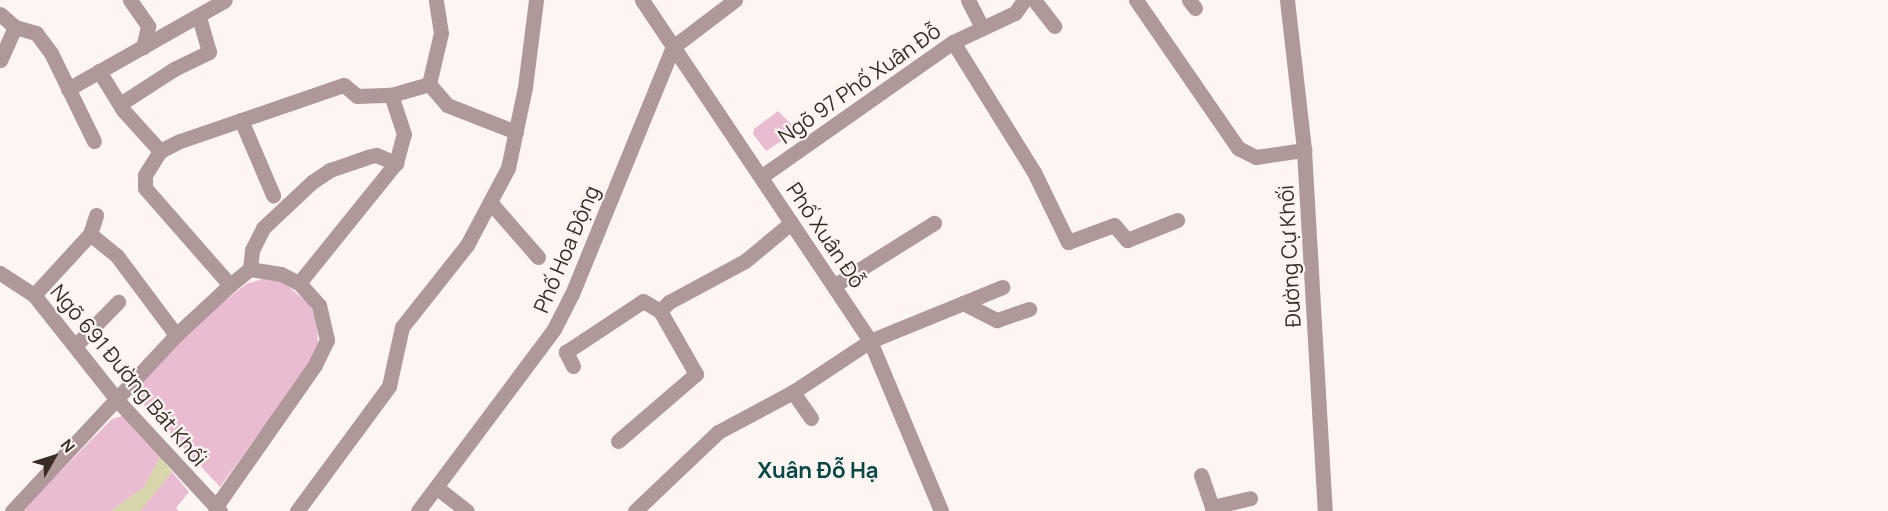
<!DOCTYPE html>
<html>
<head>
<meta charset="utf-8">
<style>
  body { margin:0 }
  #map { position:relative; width:1888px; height:511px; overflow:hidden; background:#fcf5f2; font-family:Manrope,sans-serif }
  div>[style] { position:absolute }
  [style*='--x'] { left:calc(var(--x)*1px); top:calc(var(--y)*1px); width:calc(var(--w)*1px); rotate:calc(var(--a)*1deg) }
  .green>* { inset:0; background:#d8d6ab }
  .water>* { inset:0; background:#eabcd1 }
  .minor>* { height:15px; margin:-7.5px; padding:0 7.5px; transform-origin:7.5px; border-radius:7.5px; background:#af9898 }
  .tertiary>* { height:15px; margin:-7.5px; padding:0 7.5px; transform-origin:7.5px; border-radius:7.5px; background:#af9898 }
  span { translate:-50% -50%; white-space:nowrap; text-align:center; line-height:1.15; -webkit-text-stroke:4.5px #fcf5f2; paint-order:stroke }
  .street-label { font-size:21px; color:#382c25 }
  .neighbourhood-label { font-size:22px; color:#064846; font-weight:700 }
  .north { position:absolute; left:24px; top:427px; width:60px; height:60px; -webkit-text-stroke:4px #fcf5f2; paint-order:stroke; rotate:51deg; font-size:16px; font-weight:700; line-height:24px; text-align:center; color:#382c25 }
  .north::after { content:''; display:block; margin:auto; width:21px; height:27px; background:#382c25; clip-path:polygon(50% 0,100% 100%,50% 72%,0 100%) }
</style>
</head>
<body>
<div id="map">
  <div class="green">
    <i style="clip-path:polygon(160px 457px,172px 472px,153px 500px,140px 511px,111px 511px,144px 487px)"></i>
  </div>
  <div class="water">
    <i style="clip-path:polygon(778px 111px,796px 129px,794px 133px,766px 151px,753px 134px,754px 129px)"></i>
    <i style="clip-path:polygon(263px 279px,281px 280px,310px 305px,317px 319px,318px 346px,308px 366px,220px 487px,133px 393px,189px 329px,246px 284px)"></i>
    <i style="clip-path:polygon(122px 416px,160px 457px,144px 487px,111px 511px,21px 511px,112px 419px)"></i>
    <i style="clip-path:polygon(172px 472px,189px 492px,176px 508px,179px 511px,140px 511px)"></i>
  </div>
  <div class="minor">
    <i style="--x:130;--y:0;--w:32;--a:55"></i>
    <i style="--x:148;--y:26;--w:22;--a:103"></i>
    <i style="--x:968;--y:0;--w:31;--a:63"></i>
    <i style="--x:1034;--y:0;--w:33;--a:52"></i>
    <i style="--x:1136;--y:0;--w:180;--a:55.4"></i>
    <i style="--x:1238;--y:148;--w:20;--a:27"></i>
    <i style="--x:1256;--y:157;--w:49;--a:-8.3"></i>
    <i style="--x:1189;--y:0;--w:10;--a:53"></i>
    <i style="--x:0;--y:14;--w:20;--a:41"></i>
    <i style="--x:15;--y:27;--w:36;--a:114"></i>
    <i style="--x:15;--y:27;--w:22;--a:16"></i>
    <i style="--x:36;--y:33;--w:25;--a:53"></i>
    <i style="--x:51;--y:53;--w:98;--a:64"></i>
    <i style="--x:953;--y:42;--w:153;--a:58.1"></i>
    <i style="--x:1034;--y:172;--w:78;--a:64.1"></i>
    <i style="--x:1068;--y:242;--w:49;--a:-20.3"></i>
    <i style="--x:1114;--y:225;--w:20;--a:49"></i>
    <i style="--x:1127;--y:240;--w:54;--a:-21.8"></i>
    <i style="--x:99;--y:71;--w:46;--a:58.4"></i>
    <i style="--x:123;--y:110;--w:55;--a:47.9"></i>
    <i style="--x:160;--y:151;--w:28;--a:122"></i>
    <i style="--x:145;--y:175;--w:13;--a:90"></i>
    <i style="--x:145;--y:188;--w:129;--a:48.8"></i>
    <i style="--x:429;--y:84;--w:28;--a:49"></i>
    <i style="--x:447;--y:105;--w:74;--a:21.4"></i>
    <i style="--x:68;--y:89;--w:180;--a:-29.5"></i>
    <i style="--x:120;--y:104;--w:64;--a:-32.9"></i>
    <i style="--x:174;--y:69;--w:39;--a:-26"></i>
    <i style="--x:209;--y:52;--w:37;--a:-106"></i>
    <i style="--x:241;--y:120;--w:82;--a:66.9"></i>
    <i style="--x:160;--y:151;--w:22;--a:-27"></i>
    <i style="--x:180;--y:141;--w:173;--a:-18.9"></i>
    <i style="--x:344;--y:85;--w:17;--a:40"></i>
    <i style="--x:357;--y:96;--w:34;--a:-2"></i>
    <i style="--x:391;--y:95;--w:40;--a:-16"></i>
    <i style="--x:429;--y:84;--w:52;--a:-76.8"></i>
    <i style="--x:441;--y:33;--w:33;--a:-99"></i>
    <i style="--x:762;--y:176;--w:233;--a:-35.1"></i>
    <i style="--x:953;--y:42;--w:68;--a:-25.1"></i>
    <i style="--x:1015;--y:13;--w:16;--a:-55"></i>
    <i style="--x:490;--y:202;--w:73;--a:48.9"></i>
    <i style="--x:90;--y:234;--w:35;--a:39"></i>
    <i style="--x:117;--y:256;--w:99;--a:53.2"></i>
    <i style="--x:250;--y:269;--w:19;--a:-84"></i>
    <i style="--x:252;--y:250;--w:25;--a:-63"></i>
    <i style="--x:263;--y:228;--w:67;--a:-43.2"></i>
    <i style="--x:312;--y:182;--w:22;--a:-34"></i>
    <i style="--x:330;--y:170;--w:39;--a:-19"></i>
    <i style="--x:367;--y:157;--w:9;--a:-13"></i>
    <i style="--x:376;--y:155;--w:22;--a:22"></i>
    <i style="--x:0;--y:273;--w:40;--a:32.9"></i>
    <i style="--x:34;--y:295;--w:135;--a:51.6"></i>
    <i style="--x:118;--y:401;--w:150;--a:47.2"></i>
    <i style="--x:299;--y:283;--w:154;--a:-51.1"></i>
    <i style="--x:396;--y:163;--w:30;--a:-75"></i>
    <i style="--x:404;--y:134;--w:41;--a:-108.4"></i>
    <i style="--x:835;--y:285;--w:117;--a:-32.1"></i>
    <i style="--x:34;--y:295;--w:83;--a:-47.4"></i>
    <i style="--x:90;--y:234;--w:20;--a:-72"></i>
    <i style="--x:963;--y:303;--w:38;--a:27"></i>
    <i style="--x:997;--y:320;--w:34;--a:-19"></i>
    <i style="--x:660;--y:311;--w:13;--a:-45"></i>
    <i style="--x:669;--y:302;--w:86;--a:-28.3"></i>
    <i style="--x:745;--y:261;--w:60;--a:-39.6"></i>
    <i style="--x:75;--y:346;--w:62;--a:-45.7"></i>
    <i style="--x:573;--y:366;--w:16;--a:-117"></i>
    <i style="--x:566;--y:352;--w:92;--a:-33.5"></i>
    <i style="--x:643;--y:301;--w:20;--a:30"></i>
    <i style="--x:811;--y:418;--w:32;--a:-125"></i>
    <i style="--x:793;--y:392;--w:92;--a:-33.5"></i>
    <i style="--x:870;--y:341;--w:143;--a:-22.2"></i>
    <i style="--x:618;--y:441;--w:103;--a:-40.7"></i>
    <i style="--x:696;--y:374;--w:73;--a:-119.7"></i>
    <i style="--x:1201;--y:475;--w:34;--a:71"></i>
    <i style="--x:1212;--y:507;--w:39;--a:-13"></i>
    <i style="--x:436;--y:487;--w:39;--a:38"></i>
    <i style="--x:12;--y:511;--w:241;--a:-47"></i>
    <i style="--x:176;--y:335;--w:74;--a:-42.8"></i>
    <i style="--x:230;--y:285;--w:26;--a:-39"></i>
    <i style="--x:250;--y:269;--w:31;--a:9"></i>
    <i style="--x:281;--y:274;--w:20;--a:27"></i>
    <i style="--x:299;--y:283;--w:30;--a:48"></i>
    <i style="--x:319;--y:305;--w:36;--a:77"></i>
    <i style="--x:327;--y:340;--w:28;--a:116"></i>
    <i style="--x:315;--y:365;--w:174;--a:125"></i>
    <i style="--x:297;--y:511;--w:155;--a:-53.6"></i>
    <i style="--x:389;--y:386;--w:60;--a:-77.6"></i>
    <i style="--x:402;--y:327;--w:105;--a:-51.6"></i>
    <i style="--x:467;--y:245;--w:87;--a:-62"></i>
    <i style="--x:508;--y:168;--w:83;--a:-78.1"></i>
    <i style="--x:525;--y:87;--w:88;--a:-82.8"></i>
    <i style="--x:635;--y:511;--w:115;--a:-43.6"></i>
    <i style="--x:718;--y:432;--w:85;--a:-28.1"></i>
  </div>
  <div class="tertiary">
    <i style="--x:642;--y:0;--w:410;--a:56.2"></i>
    <i style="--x:870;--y:341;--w:184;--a:67.3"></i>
    <i style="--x:1287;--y:0;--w:151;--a:83.5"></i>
    <i style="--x:1304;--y:150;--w:362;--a:86.7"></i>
    <i style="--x:418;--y:511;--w:227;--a:-53.2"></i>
    <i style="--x:554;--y:329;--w:39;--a:-63"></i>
    <i style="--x:572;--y:294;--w:267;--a:-67.8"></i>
    <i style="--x:673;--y:47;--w:78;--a:-37.2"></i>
  </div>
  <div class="street-label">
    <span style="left:859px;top:83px;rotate:-35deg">Ngõ 97 Phố Xuân Đỗ</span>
    <span style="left:826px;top:235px;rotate:56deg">Phố Xuân Đỗ</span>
    <span style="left:566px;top:249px;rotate:-67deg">Phố Hoa Động</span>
    <span style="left:1289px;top:256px;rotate:-93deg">Đường Cự Khối</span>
    <span style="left:129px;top:375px;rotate:50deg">Ngõ 691 Đường Bát Khối</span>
  </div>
  <div class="neighbourhood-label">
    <span style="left:818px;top:471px">Xuân Đỗ Hạ</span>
  </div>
  <div class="north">N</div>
</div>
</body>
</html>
